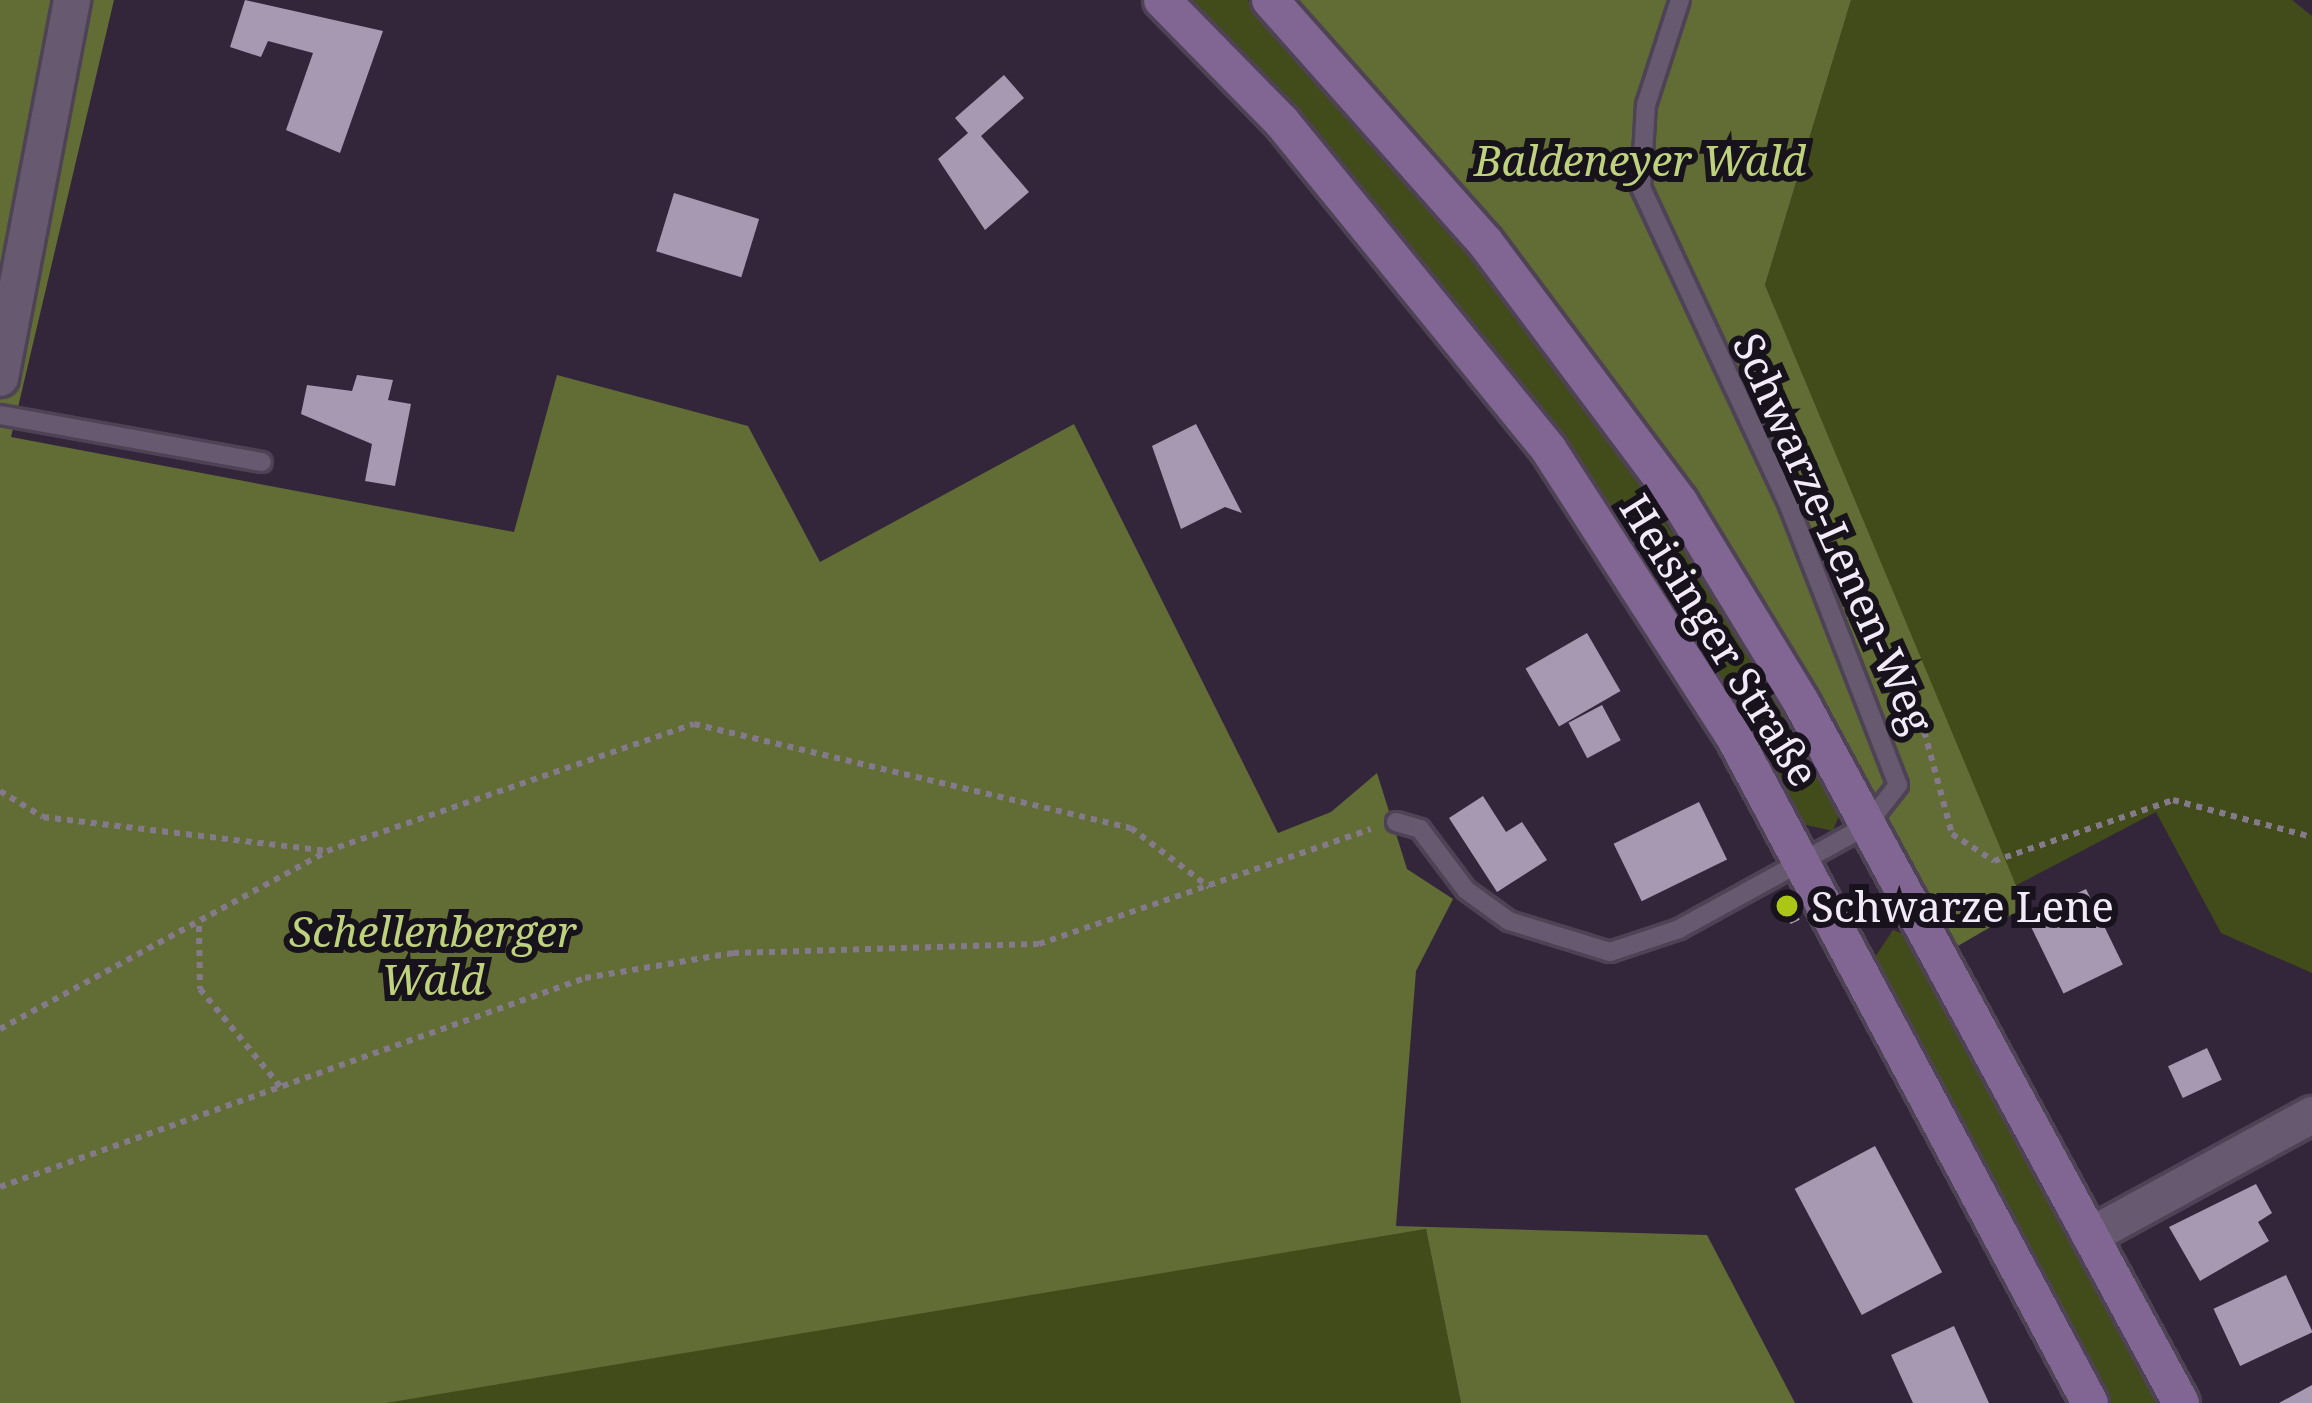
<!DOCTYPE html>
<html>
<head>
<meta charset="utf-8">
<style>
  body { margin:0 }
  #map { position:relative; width:2312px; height:1403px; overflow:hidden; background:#33263a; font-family:"Noto Serif",serif }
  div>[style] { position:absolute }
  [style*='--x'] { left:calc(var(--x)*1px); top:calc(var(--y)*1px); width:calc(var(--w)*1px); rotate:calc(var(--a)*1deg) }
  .green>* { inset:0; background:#424b1a }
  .forest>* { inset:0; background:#616d34 }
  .building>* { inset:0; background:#a899b2; transform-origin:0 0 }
  .path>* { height:6px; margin-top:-3px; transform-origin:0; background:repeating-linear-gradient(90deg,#857a8c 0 6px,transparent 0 12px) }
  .roads { filter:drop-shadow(3px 0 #4e4355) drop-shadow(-3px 0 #4e4355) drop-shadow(0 3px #4e4355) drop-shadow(0 -3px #4e4355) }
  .service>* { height:18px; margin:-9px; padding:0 9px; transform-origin:9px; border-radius:9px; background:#675970 }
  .minor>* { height:36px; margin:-18px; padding:0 18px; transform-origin:18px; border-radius:18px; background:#675970 }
  .secondary>* { height:36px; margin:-18px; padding:0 18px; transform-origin:18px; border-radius:18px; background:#816592 }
  .dots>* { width:33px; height:33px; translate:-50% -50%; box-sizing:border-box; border:6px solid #17121b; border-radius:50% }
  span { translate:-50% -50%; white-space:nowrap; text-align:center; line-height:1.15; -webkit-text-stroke:12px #17121b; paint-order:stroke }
  .park-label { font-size:42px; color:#bed17c; font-style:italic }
  .street-label { font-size:42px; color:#f2eaf8 }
  .poi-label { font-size:42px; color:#f2eaf8 }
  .left { translate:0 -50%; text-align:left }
</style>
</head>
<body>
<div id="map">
  <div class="green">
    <i style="clip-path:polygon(1186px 0,1248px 0,1546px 346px,1753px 653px,1841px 810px,1833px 831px,1802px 824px,1584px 474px,1457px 303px)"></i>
    <i style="clip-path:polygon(1851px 0,2292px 0,2312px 16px,2312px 973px,2221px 933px,2156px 812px,2015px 886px,1765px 285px)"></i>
    <i style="clip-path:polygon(1893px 930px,1911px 937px,2158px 1403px,2110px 1403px,1873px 960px)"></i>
    <i style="clip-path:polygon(1426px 1229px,1461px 1403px,386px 1403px,409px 1395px)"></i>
  </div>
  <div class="forest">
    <i style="clip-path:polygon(0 0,114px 0,11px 437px,514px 532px,557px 375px,748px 426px,820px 562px,1074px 424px,1278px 833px,1331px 812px,1377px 773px,1407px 869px,1453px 899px,1416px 971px,1396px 1226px,1707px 1235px,1795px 1403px,1461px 1403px,1426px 1229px,386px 1403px,0 1403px)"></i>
    <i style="clip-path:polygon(1293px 0,1851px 0,1765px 285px,2025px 907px,1944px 954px,1506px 242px)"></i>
  </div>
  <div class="building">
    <i style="clip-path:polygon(245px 0,383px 31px,340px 153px,286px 130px,313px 53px,268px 41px,261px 57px,230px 47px)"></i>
    <i style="clip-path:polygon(1004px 75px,1024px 98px,981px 136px,1029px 192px,985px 230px,938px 159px,968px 133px,955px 118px)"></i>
    <i style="left:674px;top:193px;width:89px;height:61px;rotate:17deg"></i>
    <i style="clip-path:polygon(357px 375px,393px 380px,388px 400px,411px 404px,395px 486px,365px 481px,372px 444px,301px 414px,307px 385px,352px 391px)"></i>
    <i style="clip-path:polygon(1196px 424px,1242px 513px,1225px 507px,1181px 529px,1152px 446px)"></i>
    <i style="left:1587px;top:633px;width:67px;height:71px;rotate:60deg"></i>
    <i style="left:1602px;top:705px;width:40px;height:38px;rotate:62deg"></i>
    <i style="clip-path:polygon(1483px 796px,1506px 832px,1522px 822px,1547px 860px,1497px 892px,1449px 818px)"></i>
    <i style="left:1699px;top:802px;width:64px;height:95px;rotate:64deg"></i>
    <i style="left:2086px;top:889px;width:84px;height:66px;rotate:64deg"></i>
    <i style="left:1790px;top:899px;width:23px;height:10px;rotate:65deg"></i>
    <i style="left:2207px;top:1048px;width:35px;height:43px;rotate:65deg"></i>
    <i style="left:1875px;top:1146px;width:143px;height:91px;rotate:62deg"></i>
    <i style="clip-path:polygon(2256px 1184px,2272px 1213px,2258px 1222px,2269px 1241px,2200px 1281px,2169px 1227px)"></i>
    <i style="left:2286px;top:1275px;width:63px;height:80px;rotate:65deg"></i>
    <i style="clip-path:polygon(1954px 1326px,1989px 1403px,1913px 1403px,1891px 1355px)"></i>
    <i style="clip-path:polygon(2312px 1385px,2312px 1403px,2279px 1403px)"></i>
  </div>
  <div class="path">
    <i style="--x:1886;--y:678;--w:35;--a:33"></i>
    <i style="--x:1915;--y:697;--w:142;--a:74.9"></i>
    <i style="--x:1952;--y:834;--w:50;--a:32.7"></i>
    <i style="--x:1994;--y:861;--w:189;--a:-18.8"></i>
    <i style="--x:2173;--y:800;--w:144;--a:14.9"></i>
    <i style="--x:0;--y:791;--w:50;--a:31.2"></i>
    <i style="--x:43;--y:817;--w:286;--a:6.8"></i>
    <i style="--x:327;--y:851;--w:388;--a:-19.1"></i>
    <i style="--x:694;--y:724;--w:449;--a:13.4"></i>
    <i style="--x:1131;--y:828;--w:98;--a:37.1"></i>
    <i style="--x:199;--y:926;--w:63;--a:89.1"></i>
    <i style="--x:200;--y:989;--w:126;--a:50.5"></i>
    <i style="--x:0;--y:1029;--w:369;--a:-28.5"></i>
    <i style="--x:0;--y:1187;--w:621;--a:-19.66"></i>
    <i style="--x:585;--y:978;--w:150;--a:-9.6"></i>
    <i style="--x:733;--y:953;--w:306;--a:-1.7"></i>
    <i style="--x:1039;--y:944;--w:351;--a:-19.1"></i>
  </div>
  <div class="roads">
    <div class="service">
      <i style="--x:0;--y:415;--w:266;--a:10.2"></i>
      <i style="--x:1396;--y:822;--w:25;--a:16"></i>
      <i style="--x:1420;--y:829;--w:76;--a:53"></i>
      <i style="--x:1466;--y:890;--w:53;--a:35.8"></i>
      <i style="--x:1509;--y:921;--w:106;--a:17.1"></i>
      <i style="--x:1610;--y:952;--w:73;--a:-18.4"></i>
      <i style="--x:1679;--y:929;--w:213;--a:-28.8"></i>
      <i style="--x:1866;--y:826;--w:52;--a:-52"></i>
      <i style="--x:1898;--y:785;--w:300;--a:-111.3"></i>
      <i style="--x:1789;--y:505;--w:350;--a:-115"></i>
      <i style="--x:1641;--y:188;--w:83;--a:-86.6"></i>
      <i style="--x:1646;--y:105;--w:110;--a:-72.1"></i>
    </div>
    <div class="minor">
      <i style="--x:0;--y:378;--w:385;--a:-79.2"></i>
      <i style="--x:2090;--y:1236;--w:253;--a:-28.6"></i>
    </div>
    <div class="secondary">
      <i style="--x:1162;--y:0;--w:170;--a:45.5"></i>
      <i style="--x:1281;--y:121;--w:424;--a:50.8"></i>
      <i style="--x:1549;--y:450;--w:339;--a:57.2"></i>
      <i style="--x:1733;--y:735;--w:757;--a:61.88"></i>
      <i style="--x:1270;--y:0;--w:324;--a:48.4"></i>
      <i style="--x:1485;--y:242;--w:326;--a:53.2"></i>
      <i style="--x:1680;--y:503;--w:233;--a:58.7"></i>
      <i style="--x:1801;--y:702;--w:797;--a:61.54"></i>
    </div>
  </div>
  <div class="dots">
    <i style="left:1787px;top:906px;background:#abc614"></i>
  </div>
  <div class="park-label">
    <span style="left:1640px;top:160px">Baldeneyer Wald</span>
    <span style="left:433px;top:955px">Schellenberger<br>Wald</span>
  </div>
  <div class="street-label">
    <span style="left:1834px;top:533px;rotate:66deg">Schwarze-Lenen-Weg</span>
    <span style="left:1720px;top:640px;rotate:58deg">Heisinger Straße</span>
  </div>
  <div class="poi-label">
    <span class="left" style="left:1811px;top:906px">Schwarze Lene</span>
  </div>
</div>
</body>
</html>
